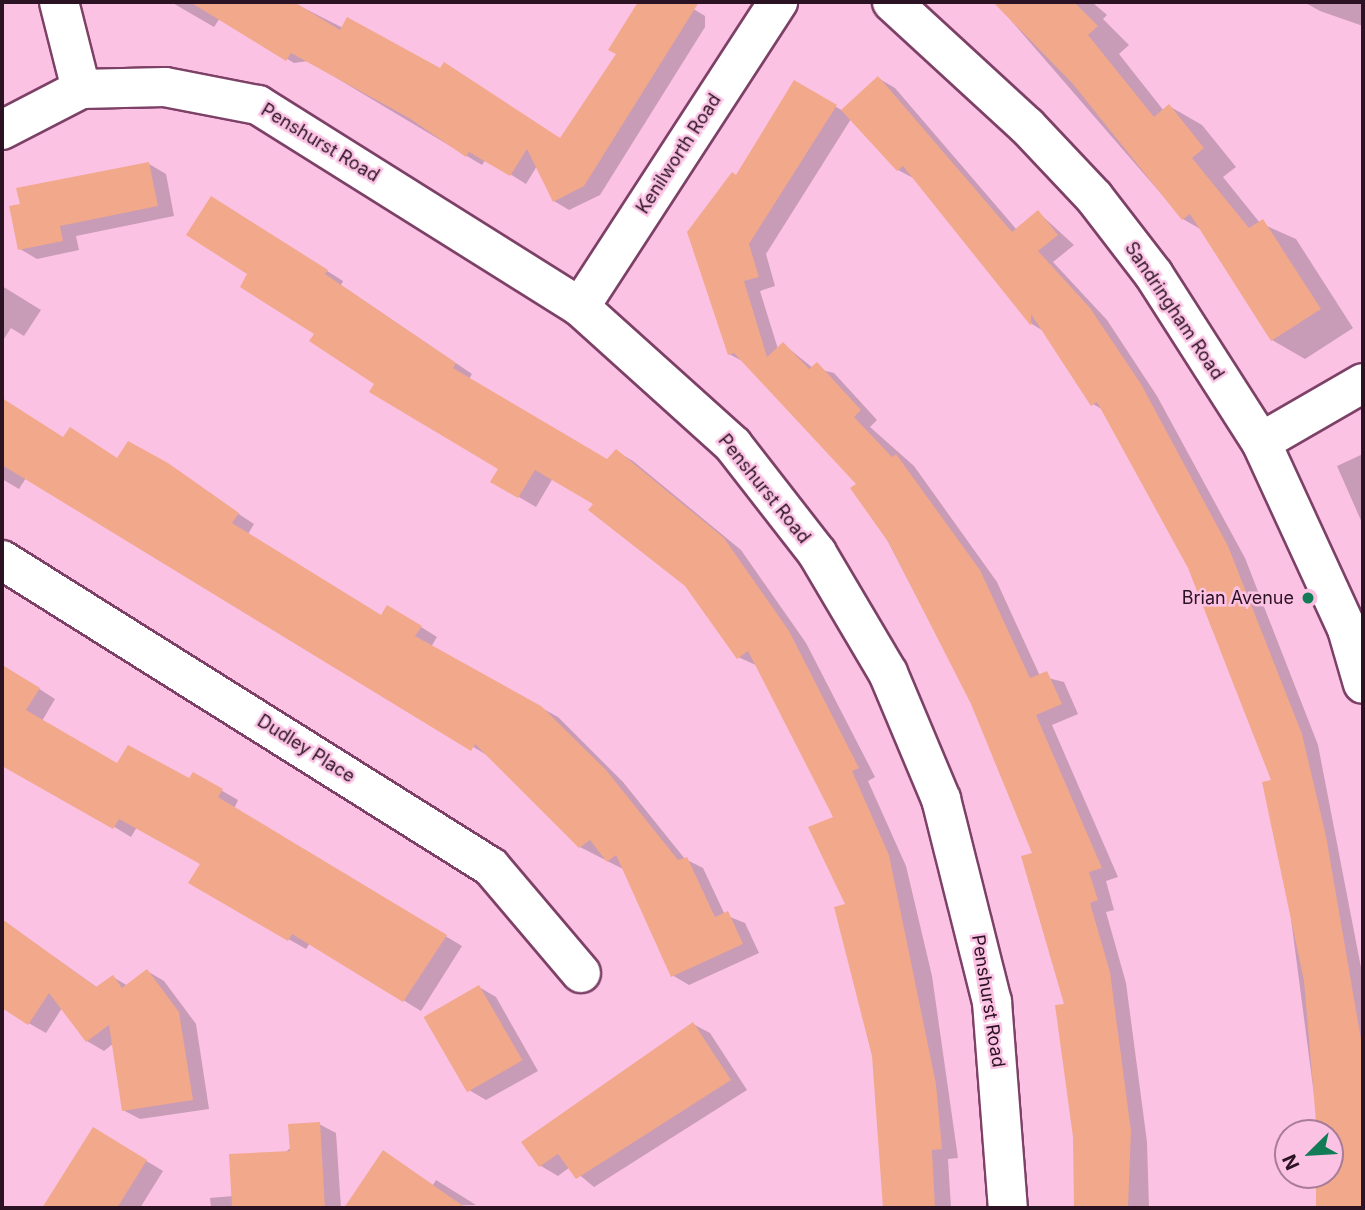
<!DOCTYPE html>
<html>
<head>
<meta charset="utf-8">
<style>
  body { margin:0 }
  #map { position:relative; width:1365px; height:1210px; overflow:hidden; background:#fbc2e4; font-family:Inter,sans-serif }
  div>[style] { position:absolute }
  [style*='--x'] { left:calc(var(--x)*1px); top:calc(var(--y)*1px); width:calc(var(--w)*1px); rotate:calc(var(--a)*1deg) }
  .shadow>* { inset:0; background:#0003 }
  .building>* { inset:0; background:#f1a88b; transform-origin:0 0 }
  .roads { filter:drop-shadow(2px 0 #7d4167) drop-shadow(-2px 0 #7d4167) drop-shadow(0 2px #7d4167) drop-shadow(0 -2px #7d4167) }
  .street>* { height:38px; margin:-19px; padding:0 19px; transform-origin:19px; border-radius:19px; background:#fff }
  .dots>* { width:19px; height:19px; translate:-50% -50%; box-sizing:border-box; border:4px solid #fbc2e4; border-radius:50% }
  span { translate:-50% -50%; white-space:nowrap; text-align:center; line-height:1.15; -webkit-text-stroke:5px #fbc2e4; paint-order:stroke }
  .street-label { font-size:18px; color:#2c1323 }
  .poi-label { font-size:18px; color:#2c1323 }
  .right { translate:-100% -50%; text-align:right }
  .frame { position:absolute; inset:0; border:4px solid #2c1323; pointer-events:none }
  .north { position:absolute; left:1274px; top:1119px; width:70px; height:70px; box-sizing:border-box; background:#fbc2e4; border:2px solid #a87c97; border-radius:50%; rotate:246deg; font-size:19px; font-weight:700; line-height:28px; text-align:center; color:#2c1323 }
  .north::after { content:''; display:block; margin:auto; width:24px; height:32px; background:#117c56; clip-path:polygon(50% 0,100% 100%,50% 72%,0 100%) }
</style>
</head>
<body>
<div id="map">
  <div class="shadow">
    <i style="clip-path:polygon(171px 2px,292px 2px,561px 139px,618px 54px,611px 49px,640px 2px,682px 2px,705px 16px,705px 27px,600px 195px,569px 210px,554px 201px,537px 166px,526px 184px,486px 159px,482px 165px,308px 61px,294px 63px,220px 18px,214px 27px)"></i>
    <i style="clip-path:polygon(995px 2px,1092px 2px,1107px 15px,1103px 19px,1129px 45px,1119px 54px,1164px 111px,1169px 106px,1202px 125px,1236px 167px,1223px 177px,1260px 223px,1296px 239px,1353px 328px,1305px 359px,1272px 340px,1202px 230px,1183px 219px)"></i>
    <i style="clip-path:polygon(1304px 2px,1363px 2px,1363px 26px,1320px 11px)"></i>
    <i style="clip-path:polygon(878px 78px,895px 88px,1017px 230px,1038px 212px,1074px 245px,1053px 262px,1107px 320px,1157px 396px,1245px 558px,1318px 745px,1363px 978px,1363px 1208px,1320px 1208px,1322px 1175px,1330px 1175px,1330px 1133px,1319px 1133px,1273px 781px,1190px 567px,1105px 411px,1093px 404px,1045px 332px,1032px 324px,915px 179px,898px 170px,851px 119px,766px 254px,775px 286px,760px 291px,778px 349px,783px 344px,813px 368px,834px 373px,877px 420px,870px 427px,914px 466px,997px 582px,1040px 676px,1064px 682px,1078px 714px,1052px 725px,1118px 877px,1106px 881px,1114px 910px,1106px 912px,1126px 983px,1147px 1142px,1149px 1208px,1078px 1208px,1066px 1005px,1034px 854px,972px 703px,858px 484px,746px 363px,729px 354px,737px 177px,794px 82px,843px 111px)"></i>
    <i style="clip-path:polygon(149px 164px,166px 174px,174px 216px,76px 236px,79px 250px,37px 259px,20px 249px)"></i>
    <i style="clip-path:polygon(228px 208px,343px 281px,341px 285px,472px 374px,469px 379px,608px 461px,616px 451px,633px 461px,741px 550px,806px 643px,875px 777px,868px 781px,906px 866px,932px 976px,958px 1158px,948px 1159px,951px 1208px,889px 1208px,874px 1055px,836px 818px,758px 666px,738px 657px,687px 584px,596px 503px,553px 478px,536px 507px,492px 481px,500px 468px,316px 334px,250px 274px)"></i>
    <i style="clip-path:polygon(2px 286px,41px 310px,24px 336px,11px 328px,2px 342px)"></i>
    <i style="clip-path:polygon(2px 399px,64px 439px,118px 460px,146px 453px,254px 524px,248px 534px,382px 616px,405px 617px,437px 637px,431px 647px,558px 717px,623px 782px,685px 859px,703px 868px,725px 915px,745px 923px,759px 953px,689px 985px,672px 975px,625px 870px,580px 847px,490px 757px,26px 478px,19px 489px,2px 479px)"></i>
    <i style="clip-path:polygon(1363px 454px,1363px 525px,1337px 466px)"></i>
    <i style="clip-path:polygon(2px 665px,55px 699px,42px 721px,118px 765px,190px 780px,193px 774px,238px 800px,234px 809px,462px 946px,421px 1011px,310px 943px,306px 949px,190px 883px,202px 863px,137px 827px,131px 837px,2px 759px)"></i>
    <i style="clip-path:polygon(2px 920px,98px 988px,113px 977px,128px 986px,147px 971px,164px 981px,196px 1024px,209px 1109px,140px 1119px,123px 1110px,114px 1043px,104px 1051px,87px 1041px,62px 1008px,46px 1033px,2px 1008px)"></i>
    <i style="clip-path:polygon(479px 987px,496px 997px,538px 1071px,486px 1100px,469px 1090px)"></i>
    <i style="clip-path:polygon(693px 1024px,710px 1033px,747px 1090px,594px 1187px,570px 1167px,558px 1176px,541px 1166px,523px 1142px)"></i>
    <i style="clip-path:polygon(319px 1124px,336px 1133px,341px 1208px,211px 1208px,210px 1198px,233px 1196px)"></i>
    <i style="clip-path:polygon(110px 1139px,163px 1171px,140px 1208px,45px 1208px,80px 1159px)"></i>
    <i style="clip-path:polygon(383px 1152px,433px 1185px,436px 1180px,476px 1205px,346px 1208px)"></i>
  </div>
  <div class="building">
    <i style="clip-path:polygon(190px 2px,294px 2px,340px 30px,347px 17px,440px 68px,444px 62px,560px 138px,616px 54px,608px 50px,638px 2px,699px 2px,584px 186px,553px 202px,527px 149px,510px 176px,469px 152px,466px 157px,409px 118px,291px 53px,286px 61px)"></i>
    <i style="clip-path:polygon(993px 2px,1074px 2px,1098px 26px,1088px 35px,1154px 117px,1169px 104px,1204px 148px,1192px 158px,1249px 228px,1263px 219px,1321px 309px,1271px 341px,1190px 214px,1182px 220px,1073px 84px)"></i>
    <i style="clip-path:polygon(878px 76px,1012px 232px,1038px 210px,1058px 235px,1038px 251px,1090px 308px,1141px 384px,1228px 546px,1302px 734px,1326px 836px,1363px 1051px,1363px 1208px,1316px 1208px,1316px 1176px,1330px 1175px,1330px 1133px,1317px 1133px,1304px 981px,1262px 782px,1271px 780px,1188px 568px,1097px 402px,1091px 406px,1031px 314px,1031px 326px,903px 166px,897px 171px,841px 110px)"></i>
    <i style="clip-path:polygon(794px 80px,837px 105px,749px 244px,759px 277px,744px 281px,767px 357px,783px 342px,809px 369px,817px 362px,861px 410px,854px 417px,892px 457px,896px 454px,980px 570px,1030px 678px,1047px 671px,1062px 704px,1036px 715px,1102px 868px,1089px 872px,1098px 900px,1090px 903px,1110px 972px,1131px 1131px,1128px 1208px,1074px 1208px,1073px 1137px,1055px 1005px,1064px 1004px,1021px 856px,1032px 853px,971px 704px,889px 543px,850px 488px,856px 484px,734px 353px,728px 355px,687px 232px,732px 172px,736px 175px)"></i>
    <i style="clip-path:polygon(149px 162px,158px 206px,60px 226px,63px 241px,18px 250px,9px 206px,20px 204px,16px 188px)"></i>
    <i style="clip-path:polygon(211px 196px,328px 270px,325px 274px,456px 363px,453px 368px,607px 459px,616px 449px,724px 538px,789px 631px,859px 768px,852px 771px,889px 855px,936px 1084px,942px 1149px,932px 1150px,935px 1208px,883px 1208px,872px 1056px,834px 907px,845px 904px,808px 827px,833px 817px,748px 651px,737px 659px,685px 586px,588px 510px,593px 504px,535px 470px,518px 498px,490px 482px,498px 469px,369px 392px,374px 384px,309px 341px,314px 334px,240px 287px,247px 274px,186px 235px)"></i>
    <i style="clip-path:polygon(2px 398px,63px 437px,70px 427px,117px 458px,128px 441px,168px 463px,239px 513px,232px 523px,381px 615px,387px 605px,422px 626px,415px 636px,541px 706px,606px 770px,678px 860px,687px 857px,715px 917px,728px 911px,743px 944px,671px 977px,616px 855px,607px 862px,590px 840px,579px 848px,475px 744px,471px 751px,2px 465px)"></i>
    <i style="clip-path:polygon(2px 665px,40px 688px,26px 710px,117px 763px,128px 745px,189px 778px,193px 772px,223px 789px,218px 797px,447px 935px,403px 1002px,292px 934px,288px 941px,188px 883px,200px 864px,119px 819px,113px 829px,2px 766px)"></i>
    <i style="clip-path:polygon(2px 919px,96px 987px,113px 975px,122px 988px,147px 969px,179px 1012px,193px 1100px,122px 1111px,109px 1025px,86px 1042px,49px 993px,28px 1025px,2px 1008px)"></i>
    <i style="left:479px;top:985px;width:87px;height:64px;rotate:60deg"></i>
    <i style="clip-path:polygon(693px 1022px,731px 1080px,576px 1179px,558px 1154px,539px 1167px,521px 1142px)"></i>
    <i style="clip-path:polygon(320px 1122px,325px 1208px,232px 1208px,229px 1154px,290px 1151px,288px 1124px)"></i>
    <i style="clip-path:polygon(93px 1127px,147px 1160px,117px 1208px,42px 1208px)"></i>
    <i style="clip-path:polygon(383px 1150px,466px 1208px,344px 1208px)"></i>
  </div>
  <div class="roads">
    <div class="street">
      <i style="--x:59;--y:2;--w:90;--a:75.8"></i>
      <i style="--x:892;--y:2;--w:183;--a:42.6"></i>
      <i style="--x:1027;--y:126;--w:98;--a:46.7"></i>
      <i style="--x:1094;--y:197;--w:98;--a:52.4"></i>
      <i style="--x:1154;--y:275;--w:198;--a:57.4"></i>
      <i style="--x:1261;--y:442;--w:206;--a:65.3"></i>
      <i style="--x:1347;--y:629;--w:57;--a:73.8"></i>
      <i style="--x:2;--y:130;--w:89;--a:-27.4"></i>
      <i style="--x:81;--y:89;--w:84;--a:-1.4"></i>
      <i style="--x:165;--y:87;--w:95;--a:11"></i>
      <i style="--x:258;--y:105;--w:380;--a:32.1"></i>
      <i style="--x:580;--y:307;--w:206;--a:42"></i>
      <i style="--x:733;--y:445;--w:137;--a:52.1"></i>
      <i style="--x:817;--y:553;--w:139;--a:59.4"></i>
      <i style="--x:888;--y:673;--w:137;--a:67.2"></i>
      <i style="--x:941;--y:799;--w:209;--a:75.9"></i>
      <i style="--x:992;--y:1002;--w:207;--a:85.6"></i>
      <i style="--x:580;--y:307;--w:364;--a:-57"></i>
      <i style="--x:1261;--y:442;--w:118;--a:-30"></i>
      <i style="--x:2;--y:560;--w:577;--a:32.12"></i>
      <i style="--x:491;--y:867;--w:139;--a:49.7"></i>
    </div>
  </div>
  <div class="dots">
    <i style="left:1308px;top:598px;background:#117c56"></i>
  </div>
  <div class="street-label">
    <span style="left:320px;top:143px;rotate:31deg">Penshurst Road</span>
    <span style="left:679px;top:154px;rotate:-57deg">Kenilworth Road</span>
    <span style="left:1174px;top:311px;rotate:56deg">Sandringham Road</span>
    <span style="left:764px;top:489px;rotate:51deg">Penshurst Road</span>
    <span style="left:306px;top:749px;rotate:32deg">Dudley Place</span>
    <span style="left:988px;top:1001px;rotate:81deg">Penshurst Road</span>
  </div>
  <div class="poi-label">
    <span class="right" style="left:1294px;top:598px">Brian Avenue</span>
  </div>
  <div class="frame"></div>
  <div class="north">N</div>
</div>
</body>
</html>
